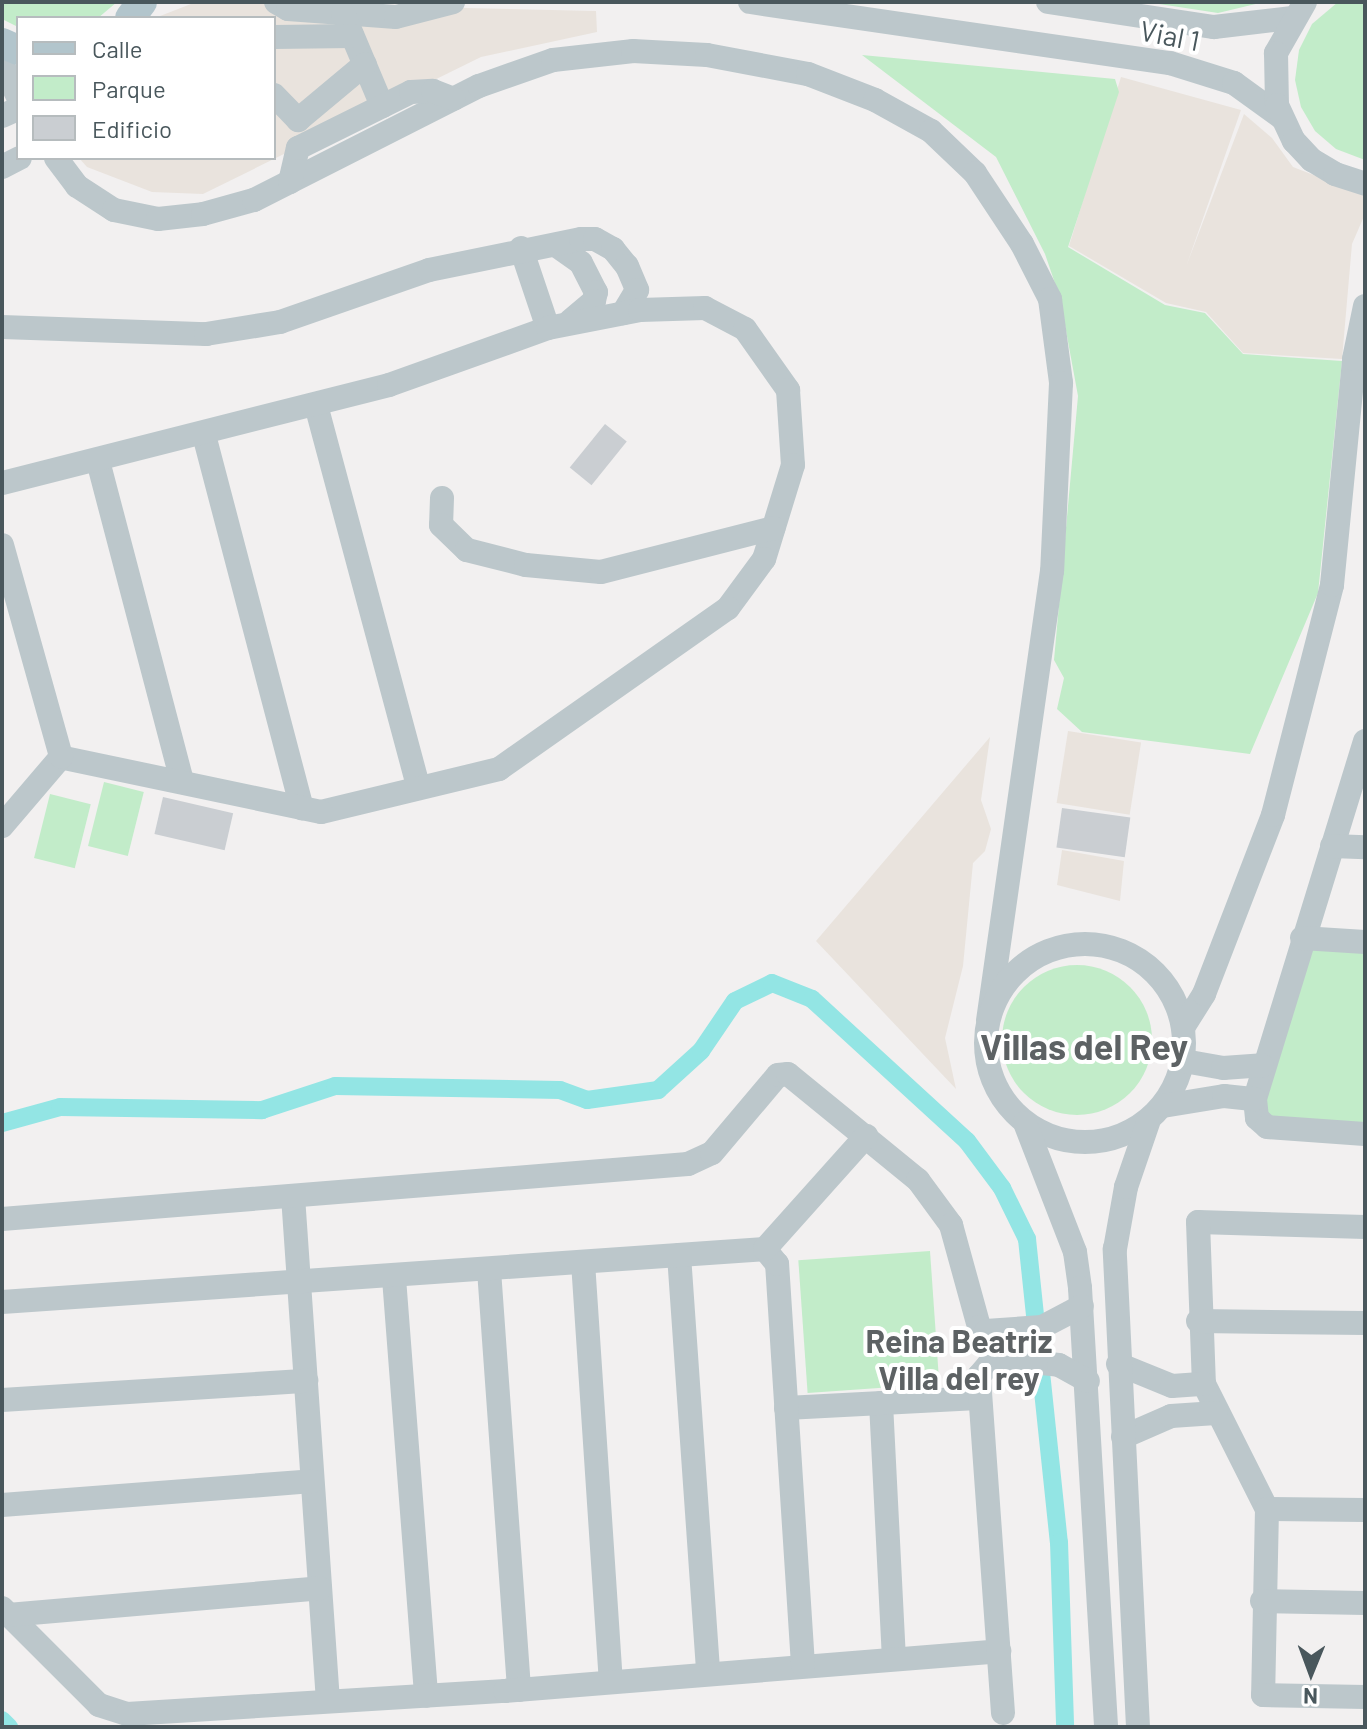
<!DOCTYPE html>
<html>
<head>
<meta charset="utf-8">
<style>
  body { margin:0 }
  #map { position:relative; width:1367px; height:1729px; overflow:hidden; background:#f2f0f0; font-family:Barlow,sans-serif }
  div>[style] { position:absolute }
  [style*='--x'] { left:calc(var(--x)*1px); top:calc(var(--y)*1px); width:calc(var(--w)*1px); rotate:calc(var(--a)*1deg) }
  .commercial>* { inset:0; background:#e9e3dd; transform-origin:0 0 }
  .green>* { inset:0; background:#c2ecc9; transform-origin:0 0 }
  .round { border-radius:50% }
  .canal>* { height:18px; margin:-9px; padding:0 9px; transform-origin:9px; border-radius:9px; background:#93e5e4 }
  .building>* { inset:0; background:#caced2; transform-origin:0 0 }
  .minor>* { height:24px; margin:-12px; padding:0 12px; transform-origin:12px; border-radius:12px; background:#bcc7cb }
  .minor>.ring { margin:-12px; padding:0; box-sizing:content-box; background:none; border:24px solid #bcc7cb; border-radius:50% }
  .major>* { height:30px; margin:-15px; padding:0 15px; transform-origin:15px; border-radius:15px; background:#b2c5cc }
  span { translate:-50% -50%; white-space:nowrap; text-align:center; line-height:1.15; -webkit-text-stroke:8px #fff; paint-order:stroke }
  .street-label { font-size:28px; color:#49575c }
  .quarter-label { font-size:32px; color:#5d6264; font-weight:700 }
  .district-label { font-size:36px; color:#5d6264; font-weight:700 }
  .frame { position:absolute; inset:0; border:4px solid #49575c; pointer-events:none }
  .legend { position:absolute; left:16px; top:16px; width:260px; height:144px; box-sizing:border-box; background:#fff; border:2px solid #b6bcbe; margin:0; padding:10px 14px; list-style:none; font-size:24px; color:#49575c }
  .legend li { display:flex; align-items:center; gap:16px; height:40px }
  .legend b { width:40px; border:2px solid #b6bcbe }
  .north { position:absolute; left:1271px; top:1633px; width:80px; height:80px; -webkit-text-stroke:6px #fff; paint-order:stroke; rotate:181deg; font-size:22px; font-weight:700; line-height:32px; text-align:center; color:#49575c }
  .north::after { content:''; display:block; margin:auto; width:28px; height:36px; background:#49575c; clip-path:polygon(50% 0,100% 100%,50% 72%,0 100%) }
</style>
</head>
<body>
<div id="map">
  <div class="commercial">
    <i style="clip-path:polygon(196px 2px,596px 11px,597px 32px,481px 57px,203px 194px,152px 192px,87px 167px,79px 158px,274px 158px,274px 18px,155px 18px)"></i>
    <i style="clip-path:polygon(1121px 77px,1241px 110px,1187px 264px,1244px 114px,1272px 138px,1293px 167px,1365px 195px,1365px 214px,1352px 244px,1342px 359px,1243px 353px,1206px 312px,1166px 303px,1069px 246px)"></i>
    <i style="left:1068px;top:731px;width:74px;height:73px;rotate:9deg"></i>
    <i style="clip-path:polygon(990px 737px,981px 800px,991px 829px,985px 851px,973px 863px,963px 966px,945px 1038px,956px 1089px,816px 941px)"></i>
    <i style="clip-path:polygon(1062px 850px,1124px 861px,1120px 901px,1057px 885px)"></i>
  </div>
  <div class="green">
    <i style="clip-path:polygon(2px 2px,117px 2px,98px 18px,18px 18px,18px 27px,2px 19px)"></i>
    <i style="clip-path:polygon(1146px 2px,1264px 2px,1218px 13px)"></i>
    <i style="clip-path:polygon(1338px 2px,1365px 2px,1365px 160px,1336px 149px,1315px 131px,1301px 107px,1295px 80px,1299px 50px,1312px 24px)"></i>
    <i style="clip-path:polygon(862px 55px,1115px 79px,1119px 92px,1068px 247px,1165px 305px,1205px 313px,1243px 354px,1342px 361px,1318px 593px,1250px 754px,1082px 732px,1057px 709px,1064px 678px,1054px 660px,1078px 396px,1060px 298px,1045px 254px,996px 157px)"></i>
    <i style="left:104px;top:782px;width:41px;height:66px;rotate:14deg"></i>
    <i style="left:50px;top:794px;width:42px;height:66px;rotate:14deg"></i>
    <i style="clip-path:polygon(1302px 938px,1365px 942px,1365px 1134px,1267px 1127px,1262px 1065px)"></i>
    <i class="round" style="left:1002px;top:965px;width:150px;height:150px"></i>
    <i style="left:930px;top:1251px;width:133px;height:132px;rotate:86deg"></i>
  </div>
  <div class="canal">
    <i style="--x:2;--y:1123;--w:60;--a:-15.4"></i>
    <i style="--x:60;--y:1107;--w:202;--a:0.9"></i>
    <i style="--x:262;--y:1110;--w:77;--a:-18.2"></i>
    <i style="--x:335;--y:1086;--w:225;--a:1"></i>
    <i style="--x:560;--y:1090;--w:29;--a:20"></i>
    <i style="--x:587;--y:1100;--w:72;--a:-8"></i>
    <i style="--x:658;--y:1090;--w:58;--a:-42.2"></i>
    <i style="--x:701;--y:1051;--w:60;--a:-55.8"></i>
    <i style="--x:735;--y:1001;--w:41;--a:-25.9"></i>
    <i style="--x:772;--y:983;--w:43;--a:21.8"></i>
    <i style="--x:812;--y:999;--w:210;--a:42.5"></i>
    <i style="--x:967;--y:1141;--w:59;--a:53.3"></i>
    <i style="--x:1002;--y:1188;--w:57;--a:63.9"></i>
    <i style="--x:1027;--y:1239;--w:305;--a:84"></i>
    <i style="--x:1059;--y:1542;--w:185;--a:88.1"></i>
    <i style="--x:2;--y:1720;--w:10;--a:45"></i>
  </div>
  <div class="building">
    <i style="left:605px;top:424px;width:28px;height:56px;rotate:39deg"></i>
    <i style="left:163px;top:797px;width:72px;height:38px;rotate:13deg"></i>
    <i style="left:1062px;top:808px;width:69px;height:40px;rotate:8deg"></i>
  </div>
  <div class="minor">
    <i style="--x:276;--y:2;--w:14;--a:30"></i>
    <i style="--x:288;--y:9;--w:108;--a:4.2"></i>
    <i style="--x:396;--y:17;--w:59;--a:-14.7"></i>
    <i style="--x:750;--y:2;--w:424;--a:8.3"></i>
    <i style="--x:1170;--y:63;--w:67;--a:17.4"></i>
    <i style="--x:1234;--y:83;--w:58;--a:35.9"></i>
    <i style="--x:1048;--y:2;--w:168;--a:8.6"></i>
    <i style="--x:1214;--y:27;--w:79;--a:-6.6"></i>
    <i style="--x:1305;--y:2;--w:59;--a:119.6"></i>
    <i style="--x:1276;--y:53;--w:52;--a:88.9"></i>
    <i style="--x:1277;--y:105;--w:40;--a:65"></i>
    <i style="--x:1294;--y:141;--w:26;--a:47"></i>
    <i style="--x:1312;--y:160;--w:27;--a:31"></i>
    <i style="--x:1335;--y:174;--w:32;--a:18"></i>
    <i style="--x:343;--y:13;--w:101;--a:67.2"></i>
    <i style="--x:274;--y:37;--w:78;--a:-0.7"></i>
    <i style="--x:2;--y:64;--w:37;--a:64"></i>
    <i style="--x:274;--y:95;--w:35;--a:46"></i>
    <i style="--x:298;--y:120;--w:87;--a:-39.9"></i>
    <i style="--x:2;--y:116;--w:17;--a:-24"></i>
    <i style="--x:56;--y:158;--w:35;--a:53"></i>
    <i style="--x:77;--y:186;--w:44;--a:33"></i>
    <i style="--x:114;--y:210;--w:45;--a:11.6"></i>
    <i style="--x:158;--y:219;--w:45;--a:-6.3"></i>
    <i style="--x:203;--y:214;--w:53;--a:-15.4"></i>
    <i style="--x:254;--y:200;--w:252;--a:-26.9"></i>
    <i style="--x:479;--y:86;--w:78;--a:-19.4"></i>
    <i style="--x:553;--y:60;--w:81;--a:-6.4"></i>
    <i style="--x:633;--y:51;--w:74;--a:3.1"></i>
    <i style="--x:707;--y:55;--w:103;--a:10.7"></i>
    <i style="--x:808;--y:74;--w:72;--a:21.2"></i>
    <i style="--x:875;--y:100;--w:64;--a:29"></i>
    <i style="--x:931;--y:131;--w:61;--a:43.7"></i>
    <i style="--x:975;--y:173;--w:85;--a:56.5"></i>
    <i style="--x:1022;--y:244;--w:62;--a:63"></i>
    <i style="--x:1050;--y:299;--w:85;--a:82.5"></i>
    <i style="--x:1061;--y:383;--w:188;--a:92.7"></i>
    <i style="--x:1052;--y:571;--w:454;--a:98.1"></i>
    <i style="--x:2;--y:167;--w:20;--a:-27"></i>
    <i style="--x:290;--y:182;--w:35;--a:-77"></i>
    <i style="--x:298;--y:148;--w:126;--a:-26.4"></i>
    <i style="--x:411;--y:92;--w:22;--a:-3"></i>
    <i style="--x:433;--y:91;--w:22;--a:21"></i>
    <i style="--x:557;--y:246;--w:29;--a:35"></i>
    <i style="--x:581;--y:263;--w:33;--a:63"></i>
    <i style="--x:596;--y:292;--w:9;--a:103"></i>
    <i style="--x:594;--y:301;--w:31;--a:140"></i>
    <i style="--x:521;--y:248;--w:84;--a:71.4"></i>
    <i style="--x:2;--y:327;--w:204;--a:2"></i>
    <i style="--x:206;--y:334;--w:75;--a:-9.2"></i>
    <i style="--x:280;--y:322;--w:158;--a:-19.2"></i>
    <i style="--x:429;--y:270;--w:155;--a:-11.5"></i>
    <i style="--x:581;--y:239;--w:14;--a:0"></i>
    <i style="--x:595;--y:239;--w:21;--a:29"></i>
    <i style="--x:613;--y:249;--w:22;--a:51"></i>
    <i style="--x:627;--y:266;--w:26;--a:67"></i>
    <i style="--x:637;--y:290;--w:27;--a:121"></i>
    <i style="--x:316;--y:405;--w:394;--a:75"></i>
    <i style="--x:204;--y:435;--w:386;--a:75.3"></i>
    <i style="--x:98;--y:461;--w:332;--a:75.3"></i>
    <i style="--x:2;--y:483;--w:399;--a:-14.2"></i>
    <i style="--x:389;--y:385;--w:169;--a:-19.7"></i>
    <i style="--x:548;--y:328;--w:94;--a:-11.1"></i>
    <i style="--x:640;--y:310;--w:65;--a:-1.8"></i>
    <i style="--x:705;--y:308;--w:45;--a:27.7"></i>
    <i style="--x:745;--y:329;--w:75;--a:54.8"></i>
    <i style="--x:788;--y:390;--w:75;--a:86.2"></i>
    <i style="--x:793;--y:465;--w:98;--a:107.1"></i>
    <i style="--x:764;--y:559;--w:61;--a:126.3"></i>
    <i style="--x:728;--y:608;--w:280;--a:144.9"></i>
    <i style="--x:499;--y:769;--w:183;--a:166.4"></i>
    <i style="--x:321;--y:812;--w:266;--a:-168.1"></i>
    <i style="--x:61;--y:757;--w:91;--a:130.5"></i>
    <i style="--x:442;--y:498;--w:27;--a:92"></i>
    <i style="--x:441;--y:525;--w:36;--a:44"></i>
    <i style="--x:467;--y:550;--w:61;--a:14.3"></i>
    <i style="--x:526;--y:565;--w:75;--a:5.3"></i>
    <i style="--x:601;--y:572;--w:178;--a:-14.3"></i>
    <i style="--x:2;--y:545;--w:220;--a:74.4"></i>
    <i style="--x:1365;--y:741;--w:375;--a:107.1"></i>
    <i style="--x:1255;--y:1099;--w:19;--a:84"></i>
    <i style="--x:1257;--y:1118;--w:13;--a:42"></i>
    <i style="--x:1267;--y:1127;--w:98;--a:4.1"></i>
    <i style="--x:1332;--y:846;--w:33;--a:2"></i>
    <i style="--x:1302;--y:938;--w:63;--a:3.6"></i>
    <i class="ring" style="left:986px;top:944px;width:174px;height:174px"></i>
    <i style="--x:1184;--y:1026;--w:38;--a:-58"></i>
    <i style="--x:1204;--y:994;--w:192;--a:-68.9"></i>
    <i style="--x:1273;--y:815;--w:237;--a:-75.6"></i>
    <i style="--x:1332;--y:585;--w:227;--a:-84.4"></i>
    <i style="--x:1354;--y:359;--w:54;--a:-78.3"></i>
    <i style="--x:1184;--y:1061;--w:40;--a:10"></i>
    <i style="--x:1223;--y:1068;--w:39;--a:-4"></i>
    <i style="--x:1163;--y:1106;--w:62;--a:-9.3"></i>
    <i style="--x:1224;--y:1096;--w:31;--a:6"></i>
    <i style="--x:1025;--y:1123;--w:138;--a:68.8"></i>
    <i style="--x:1075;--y:1252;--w:36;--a:82"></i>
    <i style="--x:1080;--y:1288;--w:440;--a:86.6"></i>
    <i style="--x:293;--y:1196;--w:506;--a:86.04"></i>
    <i style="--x:2;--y:1219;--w:688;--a:-4.58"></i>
    <i style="--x:688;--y:1164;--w:26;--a:-25"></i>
    <i style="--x:712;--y:1153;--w:102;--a:-49.8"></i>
    <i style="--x:778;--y:1075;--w:10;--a:-6"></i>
    <i style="--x:788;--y:1074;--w:168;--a:39.2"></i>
    <i style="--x:918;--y:1180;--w:56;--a:53.7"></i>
    <i style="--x:951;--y:1225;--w:106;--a:74.6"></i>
    <i style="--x:979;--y:1327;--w:8;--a:30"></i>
    <i style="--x:986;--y:1331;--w:56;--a:-4.1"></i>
    <i style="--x:1042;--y:1327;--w:45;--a:-27.7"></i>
    <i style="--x:1365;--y:1227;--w:167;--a:-178.3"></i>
    <i style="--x:1198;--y:1222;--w:162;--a:87.9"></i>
    <i style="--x:1204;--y:1384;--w:140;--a:63.3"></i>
    <i style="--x:1267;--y:1509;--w:186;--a:91.2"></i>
    <i style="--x:1263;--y:1695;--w:102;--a:1.1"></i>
    <i style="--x:679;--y:1255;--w:419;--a:86"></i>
    <i style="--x:583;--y:1262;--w:420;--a:86.2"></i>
    <i style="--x:489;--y:1270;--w:421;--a:85.9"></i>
    <i style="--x:394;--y:1278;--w:419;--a:85.6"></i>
    <i style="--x:2;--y:1302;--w:765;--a:-3.97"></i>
    <i style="--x:1198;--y:1321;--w:167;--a:0.7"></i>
    <i style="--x:1118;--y:1364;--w:58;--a:22.2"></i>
    <i style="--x:1172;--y:1386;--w:32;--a:-4"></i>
    <i style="--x:2;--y:1400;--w:305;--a:-3.6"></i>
    <i style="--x:881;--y:1403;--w:255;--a:87.1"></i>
    <i style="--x:786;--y:1408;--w:192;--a:-3"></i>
    <i style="--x:1123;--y:1437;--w:52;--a:-23.6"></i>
    <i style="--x:1171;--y:1416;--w:45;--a:-3.8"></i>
    <i style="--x:2;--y:1505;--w:311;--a:-4.4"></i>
    <i style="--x:1267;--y:1509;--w:98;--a:0.6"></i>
    <i style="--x:1262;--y:1601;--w:103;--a:1.1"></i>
    <i style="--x:2;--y:1608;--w:137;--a:45"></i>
    <i style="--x:99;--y:1705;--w:29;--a:18"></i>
    <i style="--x:127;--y:1714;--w:379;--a:-3.5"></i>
    <i style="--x:505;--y:1691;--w:496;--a:-4.6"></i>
    <i style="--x:8;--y:1615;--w:313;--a:-4.9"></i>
    <i style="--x:803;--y:1665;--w:402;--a:-93.7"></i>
    <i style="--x:777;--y:1264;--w:19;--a:-129"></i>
    <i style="--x:765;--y:1249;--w:152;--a:-48.2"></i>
    <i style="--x:1003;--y:1713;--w:338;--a:-94.1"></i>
    <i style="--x:979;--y:1376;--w:16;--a:-50"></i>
    <i style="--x:989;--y:1364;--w:22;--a:-10"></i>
    <i style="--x:1011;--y:1360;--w:48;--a:5.9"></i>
    <i style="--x:1059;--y:1365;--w:33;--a:29"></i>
    <i style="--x:1138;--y:1727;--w:479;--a:-92.8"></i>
    <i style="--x:1115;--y:1249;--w:63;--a:-79.9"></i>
    <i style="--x:1126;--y:1187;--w:71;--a:-71.1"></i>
  </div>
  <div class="major">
    <i style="--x:130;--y:18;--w:20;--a:-53"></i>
    <i style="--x:2;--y:43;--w:17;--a:24"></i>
  </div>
  <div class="street-label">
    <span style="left:1170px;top:35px;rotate:11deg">Vial 1</span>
  </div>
  <div class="quarter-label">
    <span style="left:959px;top:1359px">Reina Beatriz<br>Villa del rey</span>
  </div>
  <div class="district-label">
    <span style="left:1084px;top:1046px">Villas del Rey</span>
  </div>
  <div class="frame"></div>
  <ul class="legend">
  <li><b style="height:10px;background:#b2c5cc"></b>Calle</li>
  <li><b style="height:22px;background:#c2ecc9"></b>Parque</li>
  <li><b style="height:22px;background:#caced2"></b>Edificio</li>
  </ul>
  <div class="north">N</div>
</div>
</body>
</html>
